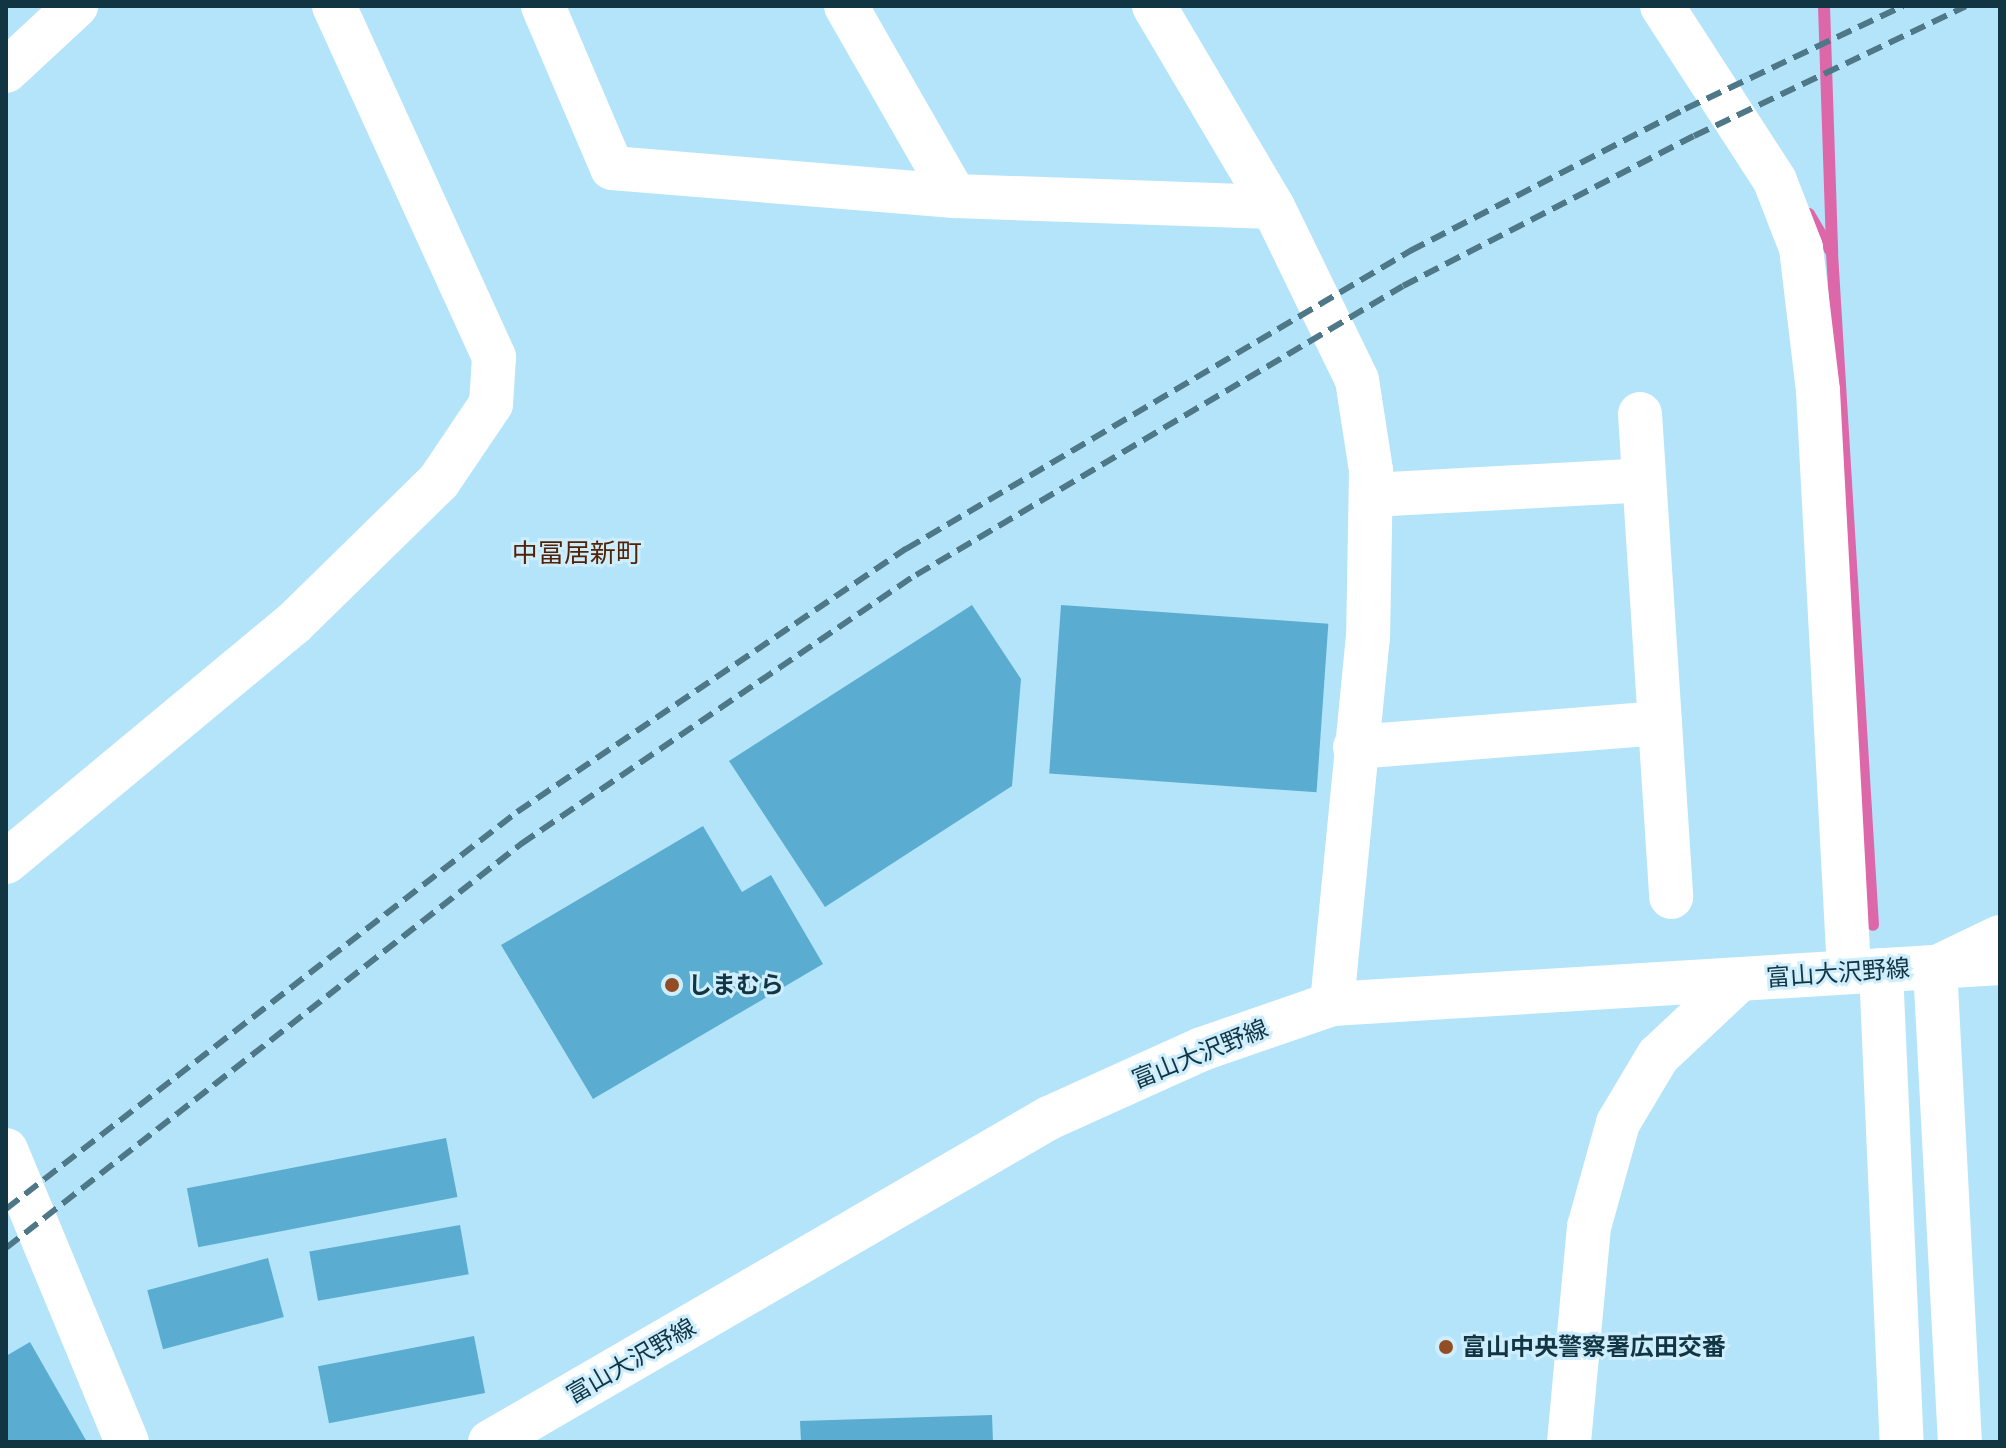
<!DOCTYPE html>
<html>
<head>
<meta charset="utf-8">
<style>
  body { margin:0 }
  #map { position:relative; width:2006px; height:1448px; overflow:hidden; background:#b4e4f9; font-family:"Titillium Web","Noto Sans JP",sans-serif }
  div>[style] { position:absolute }
  [style*='--x'] { left:calc(var(--x)*1px); top:calc(var(--y)*1px); width:calc(var(--w)*1px); rotate:calc(var(--a)*1deg) }
  .stream>* { height:12px; margin:-6px; padding:0 6px; transform-origin:6px; border-radius:6px; background:#dc68a9 }
  .building>* { inset:0; background:#5aadd0; transform-origin:0 0 }
  .minor>* { height:44px; margin:-22px; padding:0 22px; transform-origin:22px; border-radius:22px; background:#fff }
  .tertiary>* { height:44px; margin:-22px; padding:0 22px; transform-origin:22px; border-radius:22px; background:#fff }
  .primary>* { height:44px; margin:-22px; padding:0 22px; transform-origin:22px; border-radius:22px; background:#fff }
  .rail>* { height:6px; margin-top:-3px; transform-origin:0; background:repeating-linear-gradient(90deg,#4e7788 0 16px,transparent 0 24px) }
  .dots>* { width:22px; height:22px; translate:-50% -50%; box-sizing:border-box; border:4px solid #cfeefd; border-radius:50% }
  span { translate:-50% -50%; white-space:nowrap; text-align:center; line-height:1.15; -webkit-text-stroke:6px #cfeefd; paint-order:stroke }
  .street-label { font-size:24px; color:#113543 }
  .poi-label { font-size:24px; color:#113543; font-weight:700 }
  .left { translate:0 -50%; text-align:left }
  .neighbourhood-label { font-size:26px; color:#512205 }
  .frame { position:absolute; inset:0; border:8px solid #113543; pointer-events:none }
</style>
</head>
<body>
<div id="map">
  <div class="stream">
    <i style="--x:1824;--y:6;--w:247;--a:88.1"></i>
    <i style="--x:1832;--y:253;--w:673;--a:86.51"></i>
    <i style="--x:1809;--y:214;--w:42;--a:59.7"></i>
  </div>
  <div class="building">
    <i style="clip-path:polygon(972px 605px,1021px 679px,1012px 786px,825px 907px,729px 761px)"></i>
    <i style="left:1061px;top:605px;width:268px;height:169px;rotate:4deg"></i>
    <i style="clip-path:polygon(703px 826px,742px 892px,771px 875px,823px 964px,593px 1099px,501px 945px)"></i>
    <i style="left:446px;top:1138px;width:60px;height:264px;rotate:79deg"></i>
    <i style="left:460px;top:1225px;width:50px;height:153px;rotate:80deg"></i>
    <i style="left:268px;top:1258px;width:61px;height:125px;rotate:75deg"></i>
    <i style="left:474px;top:1336px;width:58px;height:159px;rotate:79deg"></i>
    <i style="clip-path:polygon(30px 1342px,87px 1442px,6px 1442px,6px 1356px)"></i>
    <i style="clip-path:polygon(992px 1415px,993px 1442px,801px 1442px,800px 1421px)"></i>
  </div>
  <div class="minor">
    <i style="--x:543;--y:6;--w:176;--a:66.9"></i>
    <i style="--x:612;--y:168;--w:344;--a:4.7"></i>
    <i style="--x:955;--y:196;--w:318;--a:2"></i>
    <i style="--x:846;--y:6;--w:219;--a:60.2"></i>
    <i style="--x:1154;--y:6;--w:234;--a:59.4"></i>
    <i style="--x:1273;--y:207;--w:192;--a:64.1"></i>
    <i style="--x:1357;--y:380;--w:91;--a:81.2"></i>
    <i style="--x:1371;--y:470;--w:166;--a:91"></i>
    <i style="--x:1368;--y:636;--w:370;--a:95.6"></i>
    <i style="--x:1662;--y:6;--w:208;--a:57.1"></i>
    <i style="--x:1775;--y:181;--w:72;--a:68.8"></i>
    <i style="--x:1801;--y:248;--w:144;--a:83.2"></i>
    <i style="--x:1818;--y:391;--w:581;--a:86.94"></i>
    <i style="--x:6;--y:71;--w:96;--a:-42.9"></i>
    <i style="--x:1640;--y:414;--w:484;--a:86.3"></i>
    <i style="--x:1371;--y:495;--w:273;--a:-3.1"></i>
    <i style="--x:1355;--y:747;--w:306;--a:-4.5"></i>
    <i style="--x:6;--y:862;--w:373;--a:-39.7"></i>
    <i style="--x:293;--y:624;--w:204;--a:-44.4"></i>
    <i style="--x:439;--y:481;--w:93;--a:-56"></i>
    <i style="--x:491;--y:404;--w:47;--a:-86.3"></i>
    <i style="--x:494;--y:357;--w:386;--a:-114.5"></i>
    <i style="--x:1935;--y:967;--w:476;--a:87"></i>
    <i style="--x:1881;--y:970;--w:472;--a:87.5"></i>
    <i style="--x:6;--y:1150;--w:316;--a:67.5"></i>
  </div>
  <div class="tertiary">
    <i style="--x:1937;--y:967;--w:70;--a:-25.5"></i>
    <i style="--x:1569;--y:1442;--w:216;--a:-84.7"></i>
    <i style="--x:1589;--y:1227;--w:108;--a:-74.4"></i>
    <i style="--x:1618;--y:1123;--w:78;--a:-59.2"></i>
    <i style="--x:1658;--y:1056;--w:111;--a:-43.2"></i>
  </div>
  <div class="primary">
    <i style="--x:490;--y:1442;--w:646;--a:-30.1"></i>
    <i style="--x:1049;--y:1118;--w:168;--a:-24.3"></i>
    <i style="--x:1202;--y:1049;--w:138;--a:-19.1"></i>
    <i style="--x:1332;--y:1004;--w:669;--a:-3.51"></i>
  </div>
  <div class="rail">
    <i style="--x:6;--y:1209;--w:647;--a:-37.84"></i>
    <i style="--x:517;--y:812;--w:470;--a:-34.1"></i>
    <i style="--x:906;--y:549;--w:586;--a:-30.59"></i>
    <i style="--x:1410;--y:251;--w:309;--a:-27.3"></i>
    <i style="--x:1685;--y:109;--w:241;--a:-25.3"></i>
    <i style="--x:6;--y:1248;--w:655;--a:-38.11"></i>
    <i style="--x:521;--y:844;--w:478;--a:-34.3"></i>
    <i style="--x:916;--y:575;--w:566;--a:-30.69"></i>
    <i style="--x:1403;--y:286;--w:327;--a:-27.3"></i>
    <i style="--x:1694;--y:136;--w:301;--a:-25.5"></i>
  </div>
  <div class="dots">
    <i style="left:672px;top:985px;background:#934d25"></i>
    <i style="left:1446px;top:1347px;background:#934d25"></i>
  </div>
  <div class="street-label">
    <span style="left:1838px;top:973px;rotate:-4deg">富山大沢野線</span>
    <span style="left:1200px;top:1054px;rotate:-22deg">富山大沢野線</span>
    <span style="left:631px;top:1361px;rotate:-30deg">富山大沢野線</span>
  </div>
  <div class="poi-label">
    <span class="left" style="left:688px;top:985px">しまむら</span>
    <span class="left" style="left:1462px;top:1347px">富山中央警察署広田交番</span>
  </div>
  <div class="neighbourhood-label">
    <span style="left:577px;top:553px">中冨居新町</span>
  </div>
  <div class="frame"></div>
</div>
</body>
</html>
